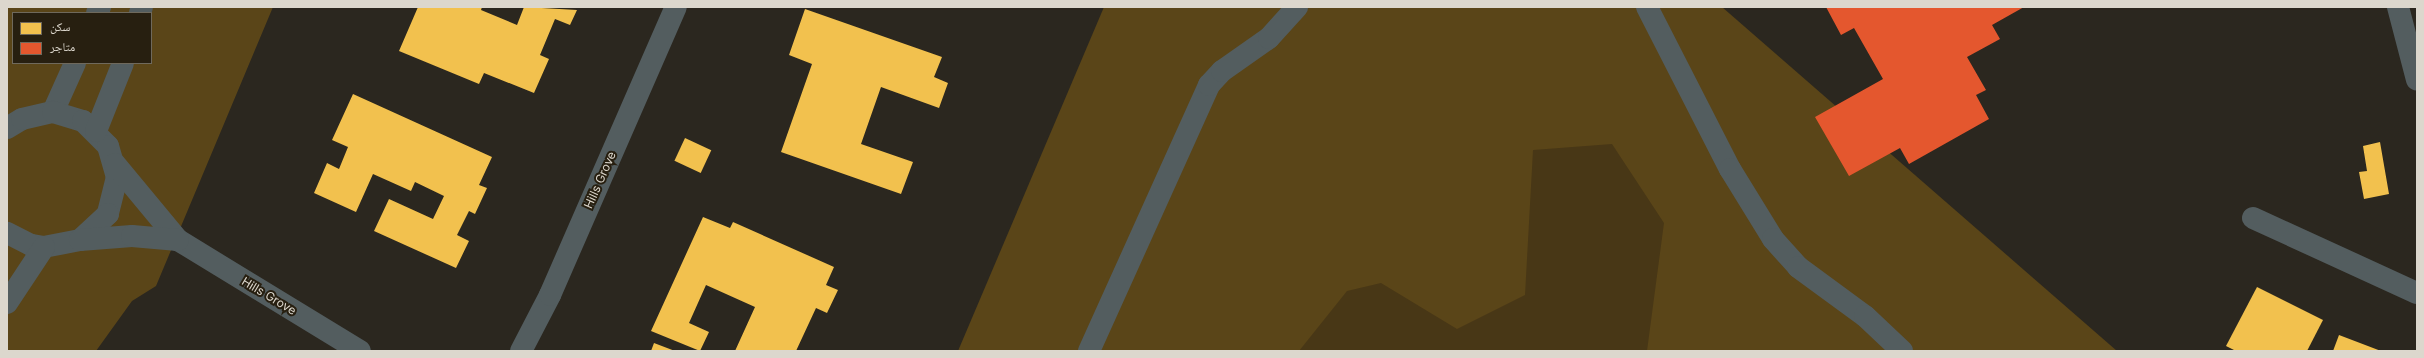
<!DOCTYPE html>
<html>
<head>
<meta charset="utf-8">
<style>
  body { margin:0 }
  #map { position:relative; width:2424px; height:358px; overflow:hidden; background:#2b271f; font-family:Inter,"Noto Naskh Arabic",sans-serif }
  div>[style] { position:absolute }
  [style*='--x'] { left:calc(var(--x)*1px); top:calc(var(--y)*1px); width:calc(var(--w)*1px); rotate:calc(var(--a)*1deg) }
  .green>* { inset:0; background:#5a4518 }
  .water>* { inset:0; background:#483716 }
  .homes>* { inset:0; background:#f2c14e; transform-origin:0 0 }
  .shops>* { inset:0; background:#e4572e }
  .minor>* { height:22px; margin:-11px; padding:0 11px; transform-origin:11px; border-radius:11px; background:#535d5f }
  span { translate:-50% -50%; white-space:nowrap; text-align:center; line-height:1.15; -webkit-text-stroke:4px #271f10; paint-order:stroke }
  .street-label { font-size:12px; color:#dcd7cd }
  .frame { position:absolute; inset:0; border:8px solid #dcd7cd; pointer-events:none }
  .legend { position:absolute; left:12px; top:12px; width:140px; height:52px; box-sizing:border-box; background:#271f10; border:1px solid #6f695c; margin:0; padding:5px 7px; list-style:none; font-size:12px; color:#dcd7cd }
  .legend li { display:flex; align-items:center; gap:8px; height:20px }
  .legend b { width:20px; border:1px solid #6f695c }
</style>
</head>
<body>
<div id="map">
  <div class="green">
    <i style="clip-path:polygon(evenodd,7px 7px,273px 7px,156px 286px,132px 301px,96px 351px,7px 351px,7px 7px,13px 13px,151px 13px,151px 63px,13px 63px,13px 13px)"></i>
    <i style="clip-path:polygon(1104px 7px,1722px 7px,2117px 351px,958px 351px)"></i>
  </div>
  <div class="water">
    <i style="clip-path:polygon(1612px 144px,1664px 223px,1647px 351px,1299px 351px,1347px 291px,1381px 283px,1457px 329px,1525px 295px,1533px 150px)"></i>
  </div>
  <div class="homes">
    <i style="clip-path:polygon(418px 7px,482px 7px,481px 10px,517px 25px,524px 7px,577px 10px,570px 25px,555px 19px,540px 55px,549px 59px,534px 93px,484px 73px,479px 84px,399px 51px)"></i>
    <i style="clip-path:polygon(805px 9px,942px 57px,934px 77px,948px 83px,939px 108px,881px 87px,861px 144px,913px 162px,901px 194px,781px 152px,812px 64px,789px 55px)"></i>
    <i style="clip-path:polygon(353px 94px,492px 157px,479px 185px,487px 188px,475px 214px,469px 211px,457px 235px,469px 241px,456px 268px,374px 231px,389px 199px,433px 219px,444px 196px,415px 182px,411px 191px,373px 174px,356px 212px,314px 193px,327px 163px,339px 169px,348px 147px,332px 140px)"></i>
    <i style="left:685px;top:138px;width:29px;height:25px;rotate:25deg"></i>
    <i style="clip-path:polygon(2380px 142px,2389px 194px,2364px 199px,2359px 172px,2367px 171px,2363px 146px)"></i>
    <i style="clip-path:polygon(703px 217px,730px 228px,733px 222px,834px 267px,826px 285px,838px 290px,827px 313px,816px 308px,796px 351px,735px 351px,755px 307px,706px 285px,689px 323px,709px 332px,700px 351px,651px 331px)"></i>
    <i style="clip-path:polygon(2257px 287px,2323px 320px,2307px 351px,2236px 351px,2226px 346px)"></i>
    <i style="clip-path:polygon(2339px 335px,2381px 351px,2333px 351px)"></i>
    <i style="clip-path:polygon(654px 343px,675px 351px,651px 351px)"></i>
  </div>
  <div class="shops">
    <i style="clip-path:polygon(1826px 7px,2024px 7px,1992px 25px,2000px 39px,1967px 57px,1986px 90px,1976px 95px,1989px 119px,1909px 164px,1900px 148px,1849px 176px,1815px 117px,1883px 79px,1854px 28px,1841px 35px)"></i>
  </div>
  <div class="minor">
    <i style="--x:1647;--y:7;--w:182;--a:62.9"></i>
    <i style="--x:1730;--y:169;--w:82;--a:58.4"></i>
    <i style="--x:1773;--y:239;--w:38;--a:48"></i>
    <i style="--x:1798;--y:267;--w:83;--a:36.2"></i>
    <i style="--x:1865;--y:316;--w:51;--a:43.4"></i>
    <i style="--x:2398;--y:7;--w:75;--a:75.4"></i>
    <i style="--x:97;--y:13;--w:7;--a:-63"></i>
    <i style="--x:140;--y:13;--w:6;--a:-72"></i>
    <i style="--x:53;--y:112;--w:54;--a:-65.8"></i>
    <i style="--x:7;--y:128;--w:17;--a:-31"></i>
    <i style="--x:22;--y:119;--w:32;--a:-13"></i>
    <i style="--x:53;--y:112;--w:31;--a:17"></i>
    <i style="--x:83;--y:121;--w:35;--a:45"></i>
    <i style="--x:108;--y:146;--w:32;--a:74"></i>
    <i style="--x:117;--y:177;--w:38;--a:104"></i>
    <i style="--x:108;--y:214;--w:38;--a:137"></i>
    <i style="--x:80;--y:240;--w:37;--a:169"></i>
    <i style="--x:44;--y:247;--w:13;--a:-171"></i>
    <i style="--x:31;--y:245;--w:27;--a:-153"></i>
    <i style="--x:96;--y:131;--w:73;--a:-68.3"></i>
    <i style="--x:115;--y:164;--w:99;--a:50.3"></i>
    <i style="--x:178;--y:240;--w:213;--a:31.4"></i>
    <i style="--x:2253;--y:218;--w:180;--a:24.6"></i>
    <i style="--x:80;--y:240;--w:52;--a:-4.4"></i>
    <i style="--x:132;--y:236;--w:46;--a:5"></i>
    <i style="--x:7;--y:303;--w:67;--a:-56.5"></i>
    <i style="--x:521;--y:351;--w:63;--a:-62.6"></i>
    <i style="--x:550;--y:295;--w:314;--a:-66.4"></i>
    <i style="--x:1089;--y:351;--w:292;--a:-65.7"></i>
    <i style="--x:1209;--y:85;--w:19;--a:-47"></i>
    <i style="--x:1222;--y:71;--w:57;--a:-35.1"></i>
    <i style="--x:1269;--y:38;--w:42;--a:-47.9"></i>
  </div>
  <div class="street-label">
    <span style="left:600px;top:180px;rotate:-66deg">Hills Grove</span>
    <span style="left:269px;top:296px;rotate:31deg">Hills Grove</span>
  </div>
  <div class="frame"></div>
  <ul class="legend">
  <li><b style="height:11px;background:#f2c14e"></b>سكن</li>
  <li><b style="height:11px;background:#e4572e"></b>متاجر</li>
  </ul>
</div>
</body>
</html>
